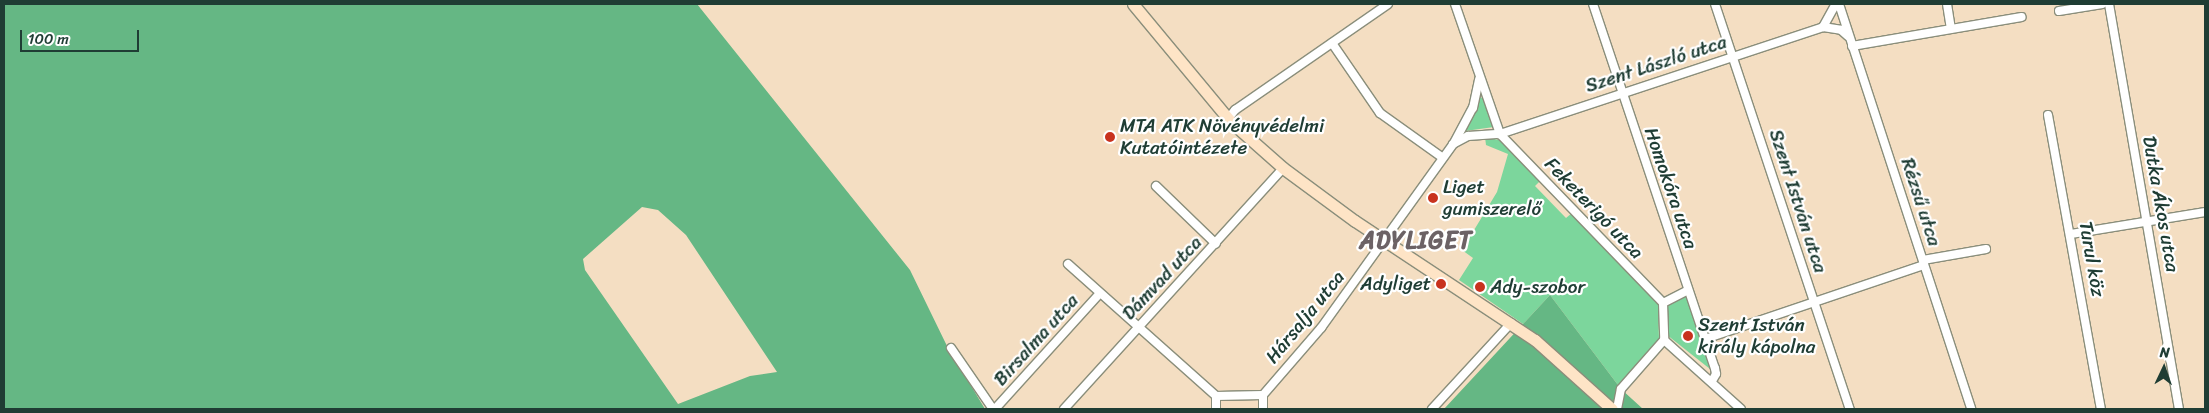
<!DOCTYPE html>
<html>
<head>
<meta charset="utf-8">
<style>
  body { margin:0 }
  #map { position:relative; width:2209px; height:413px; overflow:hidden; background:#f4dec2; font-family:Sriracha,sans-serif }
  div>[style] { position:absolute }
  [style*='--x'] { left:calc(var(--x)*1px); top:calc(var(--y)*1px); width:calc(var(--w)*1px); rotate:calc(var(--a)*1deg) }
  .green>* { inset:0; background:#7cd69c }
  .forest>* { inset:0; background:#65b784 }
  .roads { filter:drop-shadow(1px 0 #8a8e7b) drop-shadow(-1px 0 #8a8e7b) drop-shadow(0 1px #8a8e7b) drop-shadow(0 -1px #8a8e7b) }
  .street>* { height:8px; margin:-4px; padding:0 4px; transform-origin:4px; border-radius:4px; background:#fff }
  .secondary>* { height:11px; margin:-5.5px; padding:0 5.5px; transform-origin:5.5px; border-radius:5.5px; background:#fee4c6 }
  .dots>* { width:14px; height:14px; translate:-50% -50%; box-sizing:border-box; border:2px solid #fff; border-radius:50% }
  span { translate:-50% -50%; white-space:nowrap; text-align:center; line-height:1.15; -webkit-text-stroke:4.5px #fff; paint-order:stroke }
  .street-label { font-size:19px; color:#1f3d34 }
  .poi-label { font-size:19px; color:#1f3d34 }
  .left { translate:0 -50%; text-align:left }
  .right { translate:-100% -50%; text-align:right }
  .district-label { font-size:24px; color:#6c6265; font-weight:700; letter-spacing:1px }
  .frame { position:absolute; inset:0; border:5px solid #1f3d34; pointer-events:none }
  .north { position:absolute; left:2139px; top:343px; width:50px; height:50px; -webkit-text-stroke:4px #fff; paint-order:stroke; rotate:3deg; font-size:14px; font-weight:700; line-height:20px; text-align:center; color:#1f3d34 }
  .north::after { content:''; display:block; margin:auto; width:18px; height:22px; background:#1f3d34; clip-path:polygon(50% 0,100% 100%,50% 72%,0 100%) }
  .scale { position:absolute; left:20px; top:30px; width:119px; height:22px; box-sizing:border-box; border:2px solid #1f3d34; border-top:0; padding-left:6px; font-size:15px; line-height:18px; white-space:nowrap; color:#1f3d34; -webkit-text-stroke:4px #fff; paint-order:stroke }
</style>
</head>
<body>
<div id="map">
  <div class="green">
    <i style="clip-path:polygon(1479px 97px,1483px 98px,1494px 127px,1465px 131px)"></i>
    <i style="clip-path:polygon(1485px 137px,1499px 140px,1540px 181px,1535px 186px,1566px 218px,1572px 213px,1658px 303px,1659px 339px,1618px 385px,1550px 295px,1523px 324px,1459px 280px,1473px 258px,1462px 250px,1497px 192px,1508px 154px,1486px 145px)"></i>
    <i style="clip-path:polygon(1686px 296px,1711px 367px,1710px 369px,1667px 335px,1666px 306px)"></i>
  </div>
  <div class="forest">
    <i style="clip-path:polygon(evenodd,4px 4px,697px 4px,910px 270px,947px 346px,985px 409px,4px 409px,4px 4px,642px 207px,658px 210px,686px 235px,777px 372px,750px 376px,678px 404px,585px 270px,583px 259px,642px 207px)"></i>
    <i style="clip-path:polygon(1550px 295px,1621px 389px,1643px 409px,1444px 409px)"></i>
  </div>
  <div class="roads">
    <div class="street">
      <i style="--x:1455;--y:4;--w:138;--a:70.9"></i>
      <i style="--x:1500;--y:134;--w:235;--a:46"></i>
      <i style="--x:1663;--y:303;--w:37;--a:88"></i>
      <i style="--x:1664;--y:340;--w:103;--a:41.9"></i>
      <i style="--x:1593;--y:4;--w:384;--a:71.5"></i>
      <i style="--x:1715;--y:368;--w:6;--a:81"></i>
      <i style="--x:1716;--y:374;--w:8;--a:120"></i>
      <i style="--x:1715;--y:4;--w:427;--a:71.6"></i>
      <i style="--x:1839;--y:4;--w:426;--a:71.9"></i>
      <i style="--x:1947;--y:4;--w:25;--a:81"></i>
      <i style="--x:2109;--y:4;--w:411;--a:80.2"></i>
      <i style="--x:2059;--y:11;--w:44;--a:-9.2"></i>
      <i style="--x:1823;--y:27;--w:18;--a:9"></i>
      <i style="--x:1841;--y:30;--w:9;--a:41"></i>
      <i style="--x:1332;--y:43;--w:85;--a:55.6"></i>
      <i style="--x:1380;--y:113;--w:77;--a:35.5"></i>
      <i style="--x:1852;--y:46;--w:172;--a:-9.7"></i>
      <i style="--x:2048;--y:115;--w:299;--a:79.8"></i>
      <i style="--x:1222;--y:126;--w:21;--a:-51"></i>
      <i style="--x:1235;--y:110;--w:186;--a:-34.7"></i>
      <i style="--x:1454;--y:143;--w:40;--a:-62"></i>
      <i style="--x:1473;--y:108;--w:29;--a:-78"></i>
      <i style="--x:1156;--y:186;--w:83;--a:44"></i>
      <i style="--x:2071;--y:234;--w:136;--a:-9.3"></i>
      <i style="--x:1923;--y:260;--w:64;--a:-9.9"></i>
      <i style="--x:1068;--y:264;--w:198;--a:41.7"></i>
      <i style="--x:1663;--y:303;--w:28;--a:-27"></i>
      <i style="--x:1705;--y:339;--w:231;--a:-18.7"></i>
      <i style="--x:951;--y:348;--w:74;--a:55.5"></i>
      <i style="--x:1263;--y:395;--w:89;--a:-49.1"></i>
      <i style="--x:1321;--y:328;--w:226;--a:-54.3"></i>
      <i style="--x:1453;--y:144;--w:17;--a:-28"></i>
      <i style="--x:1468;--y:136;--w:32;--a:-4"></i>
      <i style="--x:1500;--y:134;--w:340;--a:-18.3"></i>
      <i style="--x:1823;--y:27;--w:26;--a:-61"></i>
      <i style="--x:1263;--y:395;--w:14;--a:90"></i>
      <i style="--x:1216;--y:396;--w:47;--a:-1.2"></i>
      <i style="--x:1216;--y:396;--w:13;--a:90"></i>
      <i style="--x:995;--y:409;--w:156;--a:-47.8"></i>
      <i style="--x:1064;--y:409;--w:326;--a:-47.7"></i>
      <i style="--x:1432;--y:409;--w:117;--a:-47.4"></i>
      <i style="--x:1617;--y:409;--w:20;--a:-79"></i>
      <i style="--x:1621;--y:389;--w:65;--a:-48.7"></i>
    </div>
    <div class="secondary">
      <i style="--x:1133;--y:4;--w:153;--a:50.3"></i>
      <i style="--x:1231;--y:122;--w:69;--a:41.5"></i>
      <i style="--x:1283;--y:168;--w:89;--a:36.4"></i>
      <i style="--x:1355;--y:221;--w:216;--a:33.5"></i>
      <i style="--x:1535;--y:340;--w:103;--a:41.9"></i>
    </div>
  </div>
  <div class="dots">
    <i style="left:1110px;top:137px;background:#c8321e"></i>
    <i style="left:1433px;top:198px;background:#c8321e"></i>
    <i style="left:1441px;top:284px;background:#c8321e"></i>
    <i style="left:1480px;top:287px;background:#c8321e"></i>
    <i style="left:1688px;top:336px;background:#c8321e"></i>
  </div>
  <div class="street-label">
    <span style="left:1656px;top:64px;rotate:-18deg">Szent László utca</span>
    <span style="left:1671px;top:188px;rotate:71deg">Homokóra utca</span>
    <span style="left:1798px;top:201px;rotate:72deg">Szent István utca</span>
    <span style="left:1921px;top:202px;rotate:72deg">Rézsű utca</span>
    <span style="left:2161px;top:204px;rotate:80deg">Dutka Ákos utca</span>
    <span style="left:1594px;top:208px;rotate:46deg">Feketerigó utca</span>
    <span style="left:2092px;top:259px;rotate:80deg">Turul köz</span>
    <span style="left:1162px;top:278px;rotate:-47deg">Dámvad utca</span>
    <span style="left:1305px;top:317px;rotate:-51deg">Hársalja utca</span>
    <span style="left:1036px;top:340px;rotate:-48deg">Birsalma utca</span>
  </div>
  <div class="poi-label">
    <span class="left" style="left:1120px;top:137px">MTA ATK Növényvédelmi<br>Kutatóintézete</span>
    <span class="left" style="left:1443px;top:198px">Liget<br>gumiszerelő</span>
    <span class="right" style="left:1431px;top:284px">Adyliget</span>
    <span class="left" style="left:1490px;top:287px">Ady-szobor</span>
    <span class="left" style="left:1698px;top:336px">Szent István<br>király kápolna</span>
  </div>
  <div class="district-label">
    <span style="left:1416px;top:241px">ADYLIGET</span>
  </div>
  <div class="frame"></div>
  <div class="north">N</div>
  <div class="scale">100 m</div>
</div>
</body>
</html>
